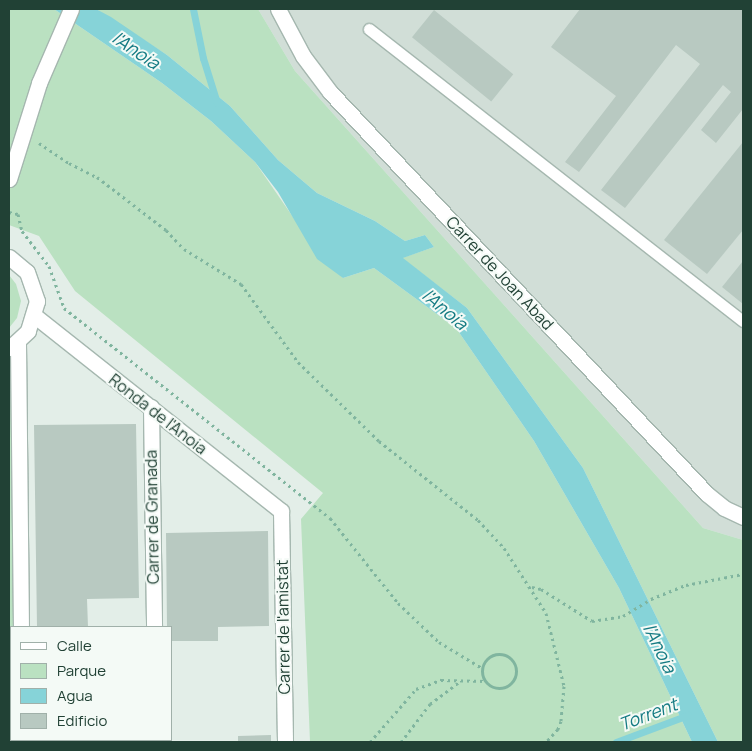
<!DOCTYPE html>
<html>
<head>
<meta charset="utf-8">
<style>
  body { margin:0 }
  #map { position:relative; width:752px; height:751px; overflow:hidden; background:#e3eee8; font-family:Manrope,sans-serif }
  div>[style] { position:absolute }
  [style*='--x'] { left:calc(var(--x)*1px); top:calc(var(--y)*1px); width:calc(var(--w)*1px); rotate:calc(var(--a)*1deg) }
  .built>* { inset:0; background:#d1ded7 }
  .green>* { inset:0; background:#bae1c1 }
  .water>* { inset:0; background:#86d3d8 }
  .stream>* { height:7px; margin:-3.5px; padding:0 3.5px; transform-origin:3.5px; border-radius:3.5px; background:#86d3d8 }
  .building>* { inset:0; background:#b8c9c1; transform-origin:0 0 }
  .path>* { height:3px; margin-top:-1.5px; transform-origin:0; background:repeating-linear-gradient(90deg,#80b59f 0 2.5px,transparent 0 6.5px) }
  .path>.ring { margin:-1.5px; padding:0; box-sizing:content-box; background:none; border:3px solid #80b59f; border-radius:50% }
  .roads { filter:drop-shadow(1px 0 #a5b7af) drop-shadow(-1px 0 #a5b7af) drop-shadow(0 1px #a5b7af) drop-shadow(0 -1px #a5b7af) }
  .lane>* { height:11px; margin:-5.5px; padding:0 5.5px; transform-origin:5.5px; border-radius:5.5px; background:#fff }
  .street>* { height:15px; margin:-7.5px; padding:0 7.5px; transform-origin:7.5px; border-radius:7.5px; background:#fff }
  .secondary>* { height:15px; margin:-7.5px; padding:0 7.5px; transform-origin:7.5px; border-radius:7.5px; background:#fff }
  .bridges { filter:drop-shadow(1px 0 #a5b7af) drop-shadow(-1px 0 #a5b7af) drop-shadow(0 1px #a5b7af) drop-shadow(0 -1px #a5b7af) }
  .street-bridge>* { height:15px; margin:-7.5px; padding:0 7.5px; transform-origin:7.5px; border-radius:7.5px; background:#fff }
  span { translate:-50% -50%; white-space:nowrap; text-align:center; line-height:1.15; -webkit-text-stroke:4px #f4faf6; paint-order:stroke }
  .street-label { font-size:16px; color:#214135 }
  .water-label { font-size:18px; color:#157b83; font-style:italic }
  .frame { position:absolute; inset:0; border:10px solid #214135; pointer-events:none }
  .legend { position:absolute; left:10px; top:626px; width:162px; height:115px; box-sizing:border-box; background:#f4faf6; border:1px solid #a0b0a9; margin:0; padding:6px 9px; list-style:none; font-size:15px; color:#214135 }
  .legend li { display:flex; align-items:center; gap:10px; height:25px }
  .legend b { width:25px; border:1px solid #a0b0a9 }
</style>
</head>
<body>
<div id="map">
  <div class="built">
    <i style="clip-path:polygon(258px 9px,743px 9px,743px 540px,703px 528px,295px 71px)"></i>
  </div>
  <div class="green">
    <i style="clip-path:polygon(9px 9px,54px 9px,162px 83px,211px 121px,255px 162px,295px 220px,343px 278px,374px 268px,456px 328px,534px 441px,619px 588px,692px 742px,310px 742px,301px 519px,323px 493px,75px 291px,39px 236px,9px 225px)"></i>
    <i style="clip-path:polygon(96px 9px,258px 9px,295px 71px,703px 528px,743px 540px,743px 742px,718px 742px,583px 468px,467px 308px,402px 258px,434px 247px,425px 235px,405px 241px,375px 221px,317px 193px,278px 160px,230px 106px,167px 55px)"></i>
    <i style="clip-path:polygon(9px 275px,16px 284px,21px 301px,17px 318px,9px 328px)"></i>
    <i style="clip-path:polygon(9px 367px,12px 367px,14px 627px,11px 627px,11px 740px,15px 742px,9px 742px)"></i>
  </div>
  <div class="water">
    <i style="clip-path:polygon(54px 9px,96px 9px,111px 17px,167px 55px,230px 106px,278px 160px,317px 193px,375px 221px,405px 241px,425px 235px,434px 247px,403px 258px,467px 308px,583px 468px,718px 742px,692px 742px,619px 588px,534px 441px,456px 328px,374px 268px,343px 278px,317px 259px,278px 192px,255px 162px,211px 121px,162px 83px)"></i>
  </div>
  <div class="stream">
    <i style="--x:193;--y:9;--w:50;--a:78.5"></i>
    <i style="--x:203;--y:58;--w:47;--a:72.7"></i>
    <i style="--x:616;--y:742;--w:77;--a:-20.6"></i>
  </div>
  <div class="building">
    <i style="clip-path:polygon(580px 9px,743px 9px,743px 109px,716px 143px,701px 130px,731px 92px,723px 85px,625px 208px,601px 190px,700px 64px,676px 45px,579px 172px,565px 162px,616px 96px,551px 47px)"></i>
    <i style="left:434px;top:10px;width:102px;height:35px;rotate:39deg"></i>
    <i style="clip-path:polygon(743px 142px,743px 230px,707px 274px,664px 240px)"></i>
    <i style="clip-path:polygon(743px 261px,743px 304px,722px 287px)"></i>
    <i style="clip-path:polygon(136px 424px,139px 598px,87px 599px,88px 627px,37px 627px,34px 425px)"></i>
    <i style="clip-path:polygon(268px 531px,269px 626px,218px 627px,218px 641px,171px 641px,171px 627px,167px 627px,166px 533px)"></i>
    <i style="clip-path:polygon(271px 735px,271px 742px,238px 742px,238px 736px)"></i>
    <i style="left:108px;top:740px;width:34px;height:2px"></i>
  </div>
  <div class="path">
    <i style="--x:39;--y:143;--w:36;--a:34"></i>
    <i style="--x:69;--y:163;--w:31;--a:27"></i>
    <i style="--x:97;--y:177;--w:87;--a:37.5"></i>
    <i style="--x:166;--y:230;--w:26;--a:47"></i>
    <i style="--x:184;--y:249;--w:67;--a:31.6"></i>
    <i style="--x:241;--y:284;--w:97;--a:53.8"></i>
    <i style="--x:298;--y:362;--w:113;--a:44.3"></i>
    <i style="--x:379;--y:441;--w:127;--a:38.6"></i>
    <i style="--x:478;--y:520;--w:38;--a:47"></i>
    <i style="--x:504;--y:548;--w:77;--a:57.1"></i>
    <i style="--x:546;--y:613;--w:75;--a:76.1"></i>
    <i style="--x:564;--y:686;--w:35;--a:95"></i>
    <i style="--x:561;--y:721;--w:9;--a:111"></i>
    <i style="--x:558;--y:729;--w:18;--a:133"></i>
    <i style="--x:9;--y:212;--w:9;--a:13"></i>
    <i style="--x:18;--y:214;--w:17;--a:77"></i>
    <i style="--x:22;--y:231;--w:44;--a:52.4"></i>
    <i style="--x:49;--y:266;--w:45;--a:70.3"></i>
    <i style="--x:64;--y:308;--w:339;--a:38.3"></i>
    <i style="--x:330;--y:518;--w:109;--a:51.3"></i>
    <i style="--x:398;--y:603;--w:57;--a:43.6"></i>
    <i style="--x:439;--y:642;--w:50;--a:31.2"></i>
    <i style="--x:532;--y:587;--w:9;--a:13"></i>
    <i style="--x:541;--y:589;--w:60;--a:32.1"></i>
    <i style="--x:592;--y:621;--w:31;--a:-9"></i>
    <i style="--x:623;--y:616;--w:33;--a:-31"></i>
    <i style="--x:651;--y:599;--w:38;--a:-22"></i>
    <i style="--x:686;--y:585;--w:58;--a:-10.9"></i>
    <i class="ring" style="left:482px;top:654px;width:31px;height:31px"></i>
    <i style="--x:370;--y:742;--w:70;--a:-49"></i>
    <i style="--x:416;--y:689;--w:27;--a:-20"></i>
    <i style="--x:441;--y:680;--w:45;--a:1.3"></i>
    <i style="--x:401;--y:742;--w:48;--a:-52.7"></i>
    <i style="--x:430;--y:704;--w:38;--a:-37"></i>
  </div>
  <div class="roads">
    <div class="lane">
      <i style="--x:369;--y:29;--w:474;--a:38"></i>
    </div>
    <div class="street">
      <i style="--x:9;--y:257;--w:23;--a:40"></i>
      <i style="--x:27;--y:272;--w:31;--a:71"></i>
      <i style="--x:37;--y:301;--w:31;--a:107"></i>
      <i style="--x:28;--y:331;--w:25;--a:137"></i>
      <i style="--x:35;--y:316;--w:314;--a:38.4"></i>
      <i style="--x:281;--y:511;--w:231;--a:89"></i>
      <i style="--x:18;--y:343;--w:284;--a:89.4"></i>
      <i style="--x:151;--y:407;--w:220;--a:89.2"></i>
      <i style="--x:23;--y:740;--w:2;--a:90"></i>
      <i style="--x:156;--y:740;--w:2;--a:90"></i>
    </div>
    <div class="secondary">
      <i style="--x:278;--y:9;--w:53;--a:62"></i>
      <i style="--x:303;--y:56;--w:45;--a:53.1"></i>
      <i style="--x:330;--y:92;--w:551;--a:46.84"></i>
      <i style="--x:707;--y:494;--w:22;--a:39"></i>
      <i style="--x:724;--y:508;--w:21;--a:25"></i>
    </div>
  </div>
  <div class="bridges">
    <div class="street-bridge">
      <i style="--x:9;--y:179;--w:101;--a:-72.6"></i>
      <i style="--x:39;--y:83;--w:81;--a:-66.6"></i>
    </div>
  </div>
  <div class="street-label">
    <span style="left:500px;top:273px;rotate:47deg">Carrer de Joan Abad</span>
    <span style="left:158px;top:414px;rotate:38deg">Ronda de l'Anoia</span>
    <span style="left:152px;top:517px;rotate:-91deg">Carrer de Granada</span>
    <span style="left:283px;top:627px;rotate:-91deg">Carrer de l'amistat</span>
  </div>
  <div class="water-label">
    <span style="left:136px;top:50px;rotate:34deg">l'Anoia</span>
    <span style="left:445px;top:309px;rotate:40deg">l'Anoia</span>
    <span style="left:660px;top:648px;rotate:64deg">l'Anoia</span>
    <span style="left:648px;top:714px;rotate:-21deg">Torrent</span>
  </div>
  <div class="frame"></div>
  <ul class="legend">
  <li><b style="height:6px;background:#fff"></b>Calle</li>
  <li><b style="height:14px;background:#bae1c1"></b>Parque</li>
  <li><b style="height:14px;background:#86d3d8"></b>Agua</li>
  <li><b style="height:14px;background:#b8c9c1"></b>Edificio</li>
  </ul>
</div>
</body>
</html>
